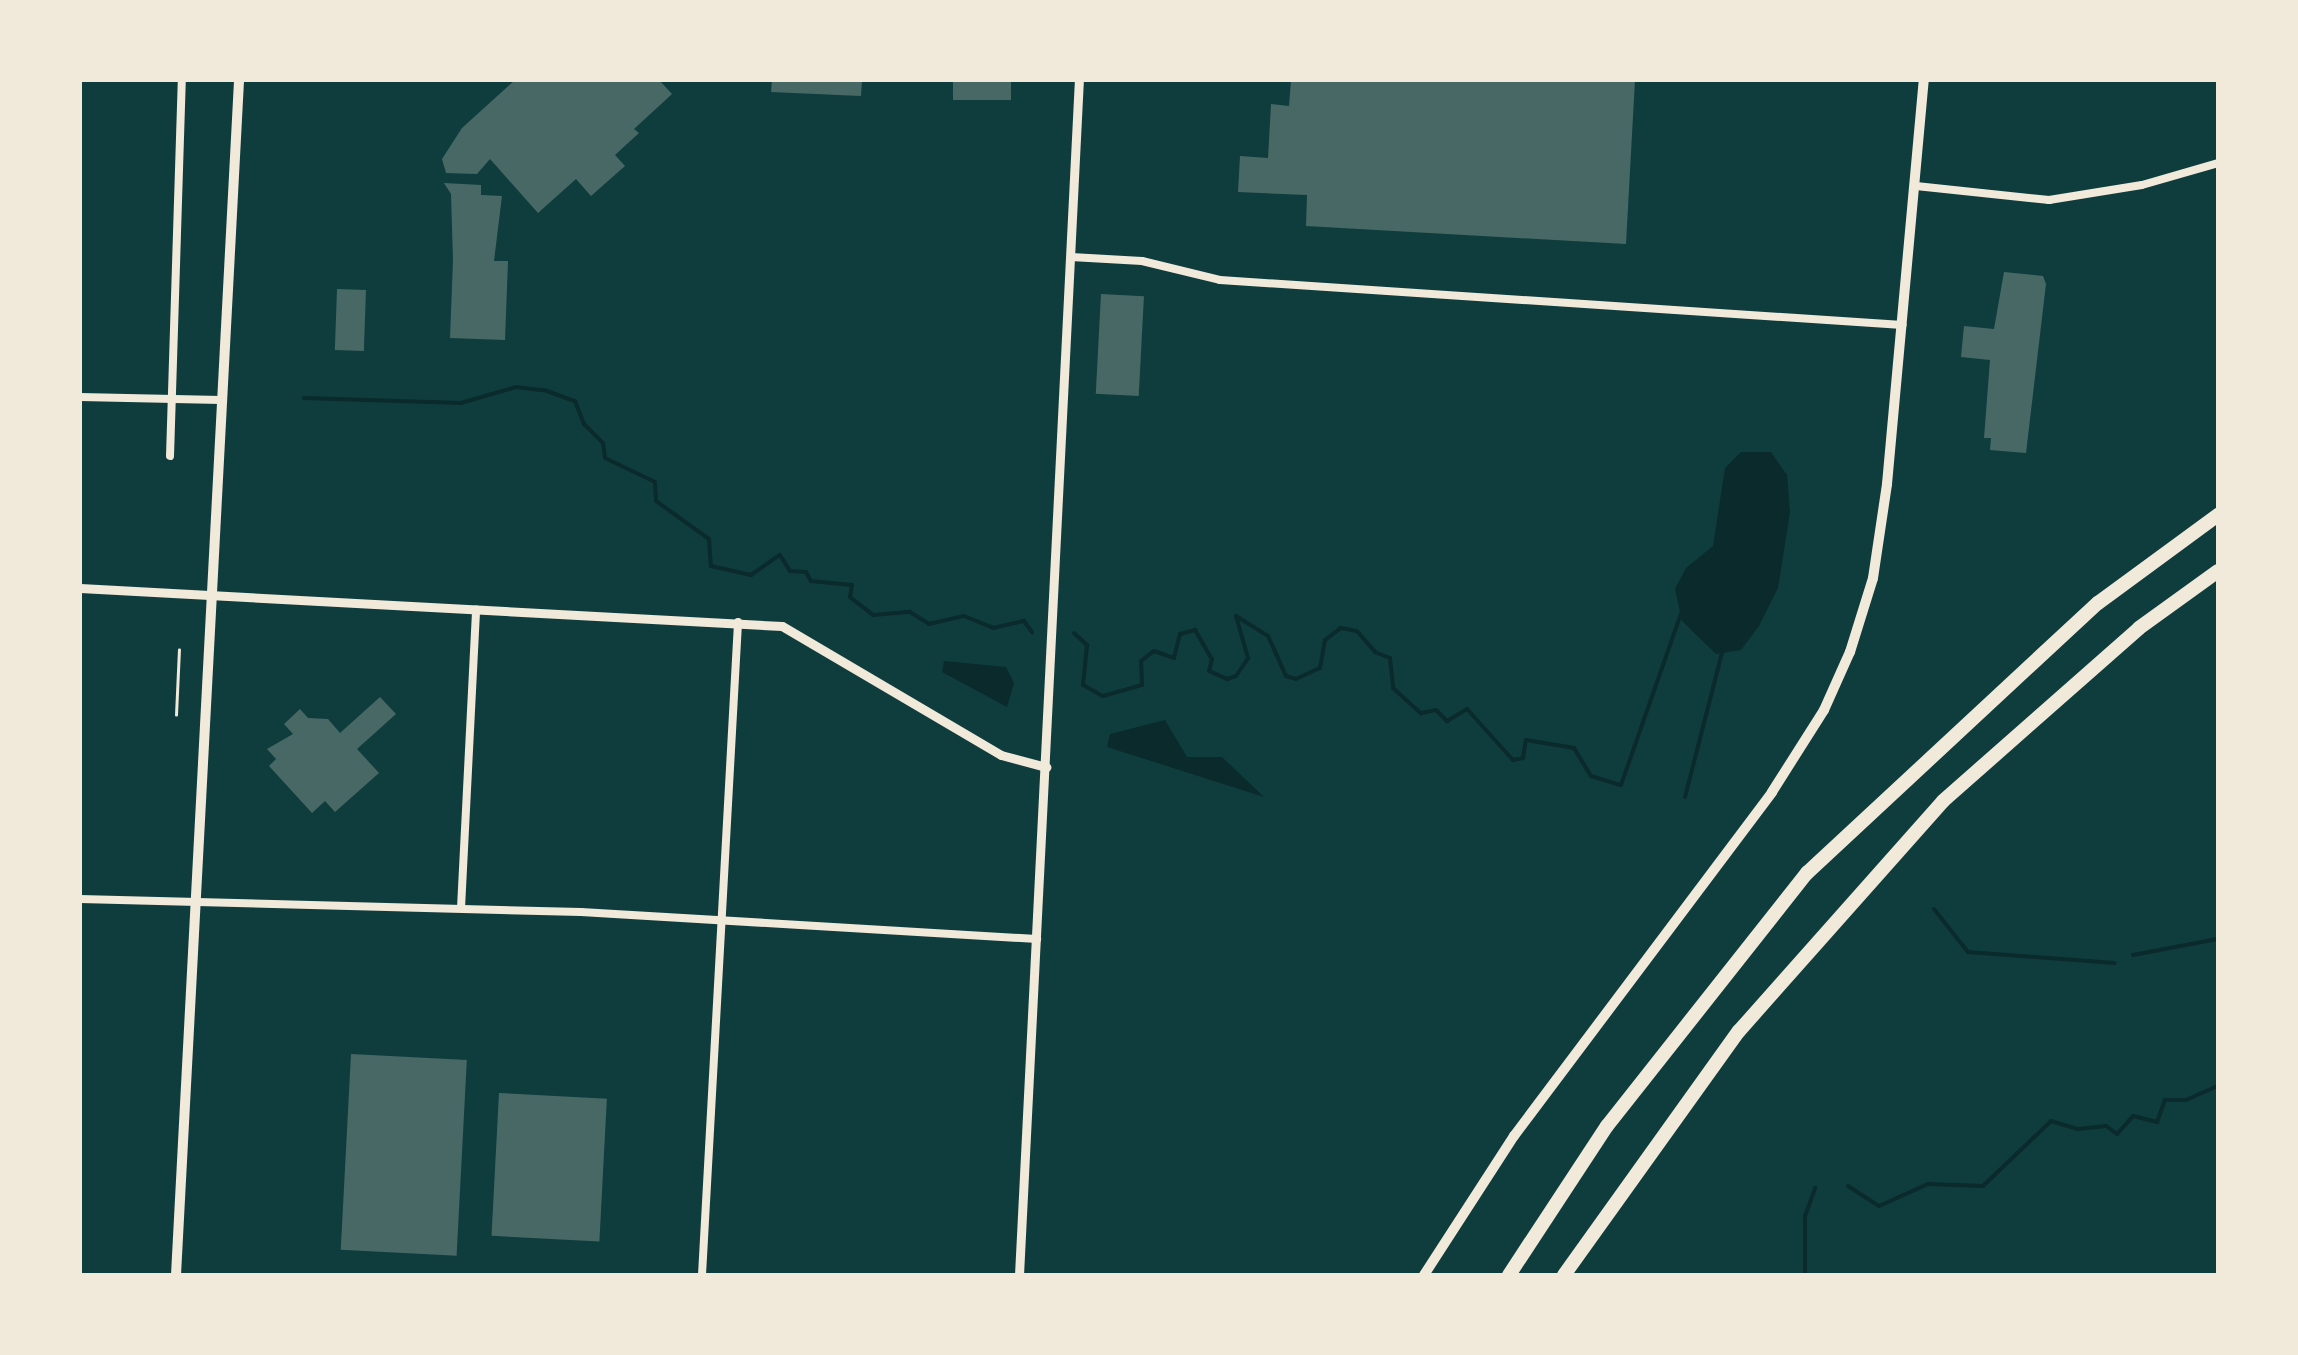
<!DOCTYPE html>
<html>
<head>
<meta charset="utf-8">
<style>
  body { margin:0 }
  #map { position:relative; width:2298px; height:1355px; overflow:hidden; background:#0f3d3e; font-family:"Titillium Web",sans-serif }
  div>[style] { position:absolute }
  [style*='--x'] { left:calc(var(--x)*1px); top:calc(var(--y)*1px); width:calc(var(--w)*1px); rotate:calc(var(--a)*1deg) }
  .water>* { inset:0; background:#0a2a2b }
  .stream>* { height:4px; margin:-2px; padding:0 2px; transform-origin:2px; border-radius:2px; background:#0a2a2b }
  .building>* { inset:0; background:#486865; transform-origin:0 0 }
  .path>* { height:2.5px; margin:-1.25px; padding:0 1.25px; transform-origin:1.25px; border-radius:1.25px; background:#f1e9da }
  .minor>* { height:8px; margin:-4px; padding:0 4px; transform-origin:4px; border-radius:4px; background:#f1e9da }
  .tertiary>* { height:9px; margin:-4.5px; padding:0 4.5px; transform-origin:4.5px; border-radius:4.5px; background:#f1e9da }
  .secondary>* { height:10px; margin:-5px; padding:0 5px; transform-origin:5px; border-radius:5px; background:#f1e9da }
  .motorway>* { height:14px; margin:-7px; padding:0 7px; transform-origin:7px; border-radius:7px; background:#f1e9da }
  span { translate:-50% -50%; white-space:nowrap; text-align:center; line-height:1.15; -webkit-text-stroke:10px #f1e9da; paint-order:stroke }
  .frame { position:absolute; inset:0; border:82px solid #f1e9da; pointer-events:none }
</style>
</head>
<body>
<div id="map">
  <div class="water">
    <i style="clip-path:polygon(1741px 452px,1771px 452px,1787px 475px,1790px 512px,1778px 588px,1759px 626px,1741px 650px,1716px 654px,1682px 621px,1675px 589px,1686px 568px,1713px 546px,1725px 468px)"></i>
    <i style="clip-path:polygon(944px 661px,1006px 667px,1014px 683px,1007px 707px,942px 672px)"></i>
    <i style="clip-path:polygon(1165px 720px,1187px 757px,1222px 757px,1264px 797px,1107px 747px,1110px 734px)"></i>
  </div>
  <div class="stream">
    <i style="--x:304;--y:398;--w:157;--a:1.8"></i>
    <i style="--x:461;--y:403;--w:57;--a:-16.2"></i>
    <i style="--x:516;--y:387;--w:31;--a:7"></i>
    <i style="--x:547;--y:391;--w:30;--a:20"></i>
    <i style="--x:575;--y:401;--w:25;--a:69"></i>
    <i style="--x:584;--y:424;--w:27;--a:45"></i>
    <i style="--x:603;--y:443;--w:15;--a:82"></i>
    <i style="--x:605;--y:458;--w:55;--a:25.6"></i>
    <i style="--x:655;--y:482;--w:19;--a:87"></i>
    <i style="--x:656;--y:501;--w:65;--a:35.6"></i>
    <i style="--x:709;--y:539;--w:27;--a:86"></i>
    <i style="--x:711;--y:566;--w:41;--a:12.7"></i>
    <i style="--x:751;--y:575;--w:35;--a:-35"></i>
    <i style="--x:780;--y:555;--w:19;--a:58"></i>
    <i style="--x:790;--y:571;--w:16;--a:4"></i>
    <i style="--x:806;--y:572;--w:10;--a:61"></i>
    <i style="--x:811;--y:581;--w:41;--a:5.6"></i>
    <i style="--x:852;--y:585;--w:12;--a:99"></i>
    <i style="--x:850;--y:597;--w:29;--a:38"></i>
    <i style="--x:873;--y:615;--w:37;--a:-5"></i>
    <i style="--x:910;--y:612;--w:22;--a:32"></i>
    <i style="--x:929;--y:624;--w:36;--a:-13"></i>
    <i style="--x:964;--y:616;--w:31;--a:22"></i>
    <i style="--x:993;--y:628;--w:32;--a:-13"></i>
    <i style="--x:1024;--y:621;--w:14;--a:54"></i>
    <i style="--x:1074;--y:633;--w:18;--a:43"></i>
    <i style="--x:1087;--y:645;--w:40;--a:95.7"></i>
    <i style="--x:1083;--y:685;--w:23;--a:29"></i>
    <i style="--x:1103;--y:696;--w:41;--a:-15.8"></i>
    <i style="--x:1142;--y:685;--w:24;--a:-92"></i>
    <i style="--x:1141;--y:661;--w:16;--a:-38"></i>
    <i style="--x:1154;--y:651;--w:21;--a:19"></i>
    <i style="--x:1174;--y:658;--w:25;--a:-76"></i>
    <i style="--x:1180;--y:634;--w:16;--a:-15"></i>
    <i style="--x:1195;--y:630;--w:34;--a:60"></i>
    <i style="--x:1212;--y:659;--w:12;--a:104"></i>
    <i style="--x:1209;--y:671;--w:20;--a:24"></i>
    <i style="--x:1227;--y:679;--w:9;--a:-18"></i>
    <i style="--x:1236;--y:676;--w:22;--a:-56"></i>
    <i style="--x:1248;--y:658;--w:44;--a:-105.9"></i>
    <i style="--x:1236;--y:616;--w:38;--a:32"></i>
    <i style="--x:1268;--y:636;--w:44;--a:65.8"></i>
    <i style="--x:1286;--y:676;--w:10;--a:17"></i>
    <i style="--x:1296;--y:679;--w:26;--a:-25"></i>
    <i style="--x:1320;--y:668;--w:28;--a:-80"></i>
    <i style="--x:1325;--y:640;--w:20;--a:-37"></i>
    <i style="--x:1341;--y:628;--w:16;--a:11"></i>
    <i style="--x:1357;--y:631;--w:28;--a:49"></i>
    <i style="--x:1375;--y:652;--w:16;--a:22"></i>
    <i style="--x:1390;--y:658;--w:30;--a:84"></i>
    <i style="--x:1393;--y:688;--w:38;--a:42"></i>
    <i style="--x:1421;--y:713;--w:15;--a:-11"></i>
    <i style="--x:1436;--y:710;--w:16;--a:45"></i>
    <i style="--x:1447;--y:721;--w:23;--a:-31"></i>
    <i style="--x:1467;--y:709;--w:69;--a:48"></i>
    <i style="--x:1513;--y:760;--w:10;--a:-11"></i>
    <i style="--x:1523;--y:758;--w:18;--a:-81"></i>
    <i style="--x:1526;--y:740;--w:49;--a:9.5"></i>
    <i style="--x:1574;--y:748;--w:33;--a:59"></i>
    <i style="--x:1591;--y:776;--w:31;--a:17"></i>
    <i style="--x:1621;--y:785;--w:181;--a:-70.7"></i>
    <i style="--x:1685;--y:797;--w:153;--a:-75.6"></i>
    <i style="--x:1934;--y:909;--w:55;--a:51.7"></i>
    <i style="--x:1968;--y:952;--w:147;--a:4.3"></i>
    <i style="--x:2133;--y:955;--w:86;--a:-10.7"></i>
    <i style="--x:1848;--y:1186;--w:37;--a:33"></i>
    <i style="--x:1879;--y:1206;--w:54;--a:-24.2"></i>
    <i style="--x:1928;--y:1184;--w:55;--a:2.1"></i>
    <i style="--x:1983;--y:1186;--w:94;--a:-43.7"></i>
    <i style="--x:2051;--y:1121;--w:28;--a:17"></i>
    <i style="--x:2078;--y:1129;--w:28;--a:-6"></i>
    <i style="--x:2106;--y:1126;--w:14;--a:36"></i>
    <i style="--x:2117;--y:1134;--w:24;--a:-48"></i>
    <i style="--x:2133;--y:1116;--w:25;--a:14"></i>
    <i style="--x:2157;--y:1122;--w:23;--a:-70"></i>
    <i style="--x:2165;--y:1100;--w:21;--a:0"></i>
    <i style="--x:2186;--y:1100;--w:35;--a:-24"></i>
    <i style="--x:1805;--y:1275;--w:59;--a:-90"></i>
    <i style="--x:1805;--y:1216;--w:30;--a:-70"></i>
  </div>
  <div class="building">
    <i style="clip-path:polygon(515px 80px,659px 80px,672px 94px,634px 129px,639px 133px,615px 155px,625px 166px,591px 196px,576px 179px,538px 213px,490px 159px,477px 174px,446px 173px,442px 159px,462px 128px)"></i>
    <i style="clip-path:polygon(772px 80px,862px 80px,861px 96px,771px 92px)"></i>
    <i style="left:953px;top:80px;width:58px;height:20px"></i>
    <i style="clip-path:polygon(1291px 80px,1635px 80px,1626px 244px,1306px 226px,1307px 195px,1238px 192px,1240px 156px,1268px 158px,1271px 104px,1289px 106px)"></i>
    <i style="clip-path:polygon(444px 183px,481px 185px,481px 195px,502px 196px,494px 261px,508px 261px,505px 340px,450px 338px,453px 260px,451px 194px)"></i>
    <i style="clip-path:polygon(2004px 272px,2043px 276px,2046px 284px,2026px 453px,1990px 450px,1991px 438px,1984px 438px,1990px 360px,1961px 357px,1964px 326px,1994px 329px)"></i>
    <i style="left:337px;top:289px;width:29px;height:61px;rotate:2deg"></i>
    <i style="left:1101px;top:294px;width:43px;height:100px;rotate:3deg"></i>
    <i style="clip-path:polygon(380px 697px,396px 714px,357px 749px,379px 773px,335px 812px,325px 801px,312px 813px,269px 766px,276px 759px,267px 749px,293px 734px,284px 724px,300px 709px,308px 718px,328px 719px,340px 733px)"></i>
    <i style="left:351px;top:1054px;width:116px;height:196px;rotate:3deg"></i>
    <i style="left:499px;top:1093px;width:108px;height:143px;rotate:3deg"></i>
  </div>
  <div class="path">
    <i style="--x:176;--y:715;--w:65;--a:-87.4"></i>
  </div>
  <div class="minor">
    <i style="--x:1916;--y:186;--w:134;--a:6"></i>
    <i style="--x:2049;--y:200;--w:94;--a:-9.2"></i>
    <i style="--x:2142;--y:185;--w:79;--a:-16.1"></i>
    <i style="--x:1071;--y:257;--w:71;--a:3.2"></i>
    <i style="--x:1142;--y:261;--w:80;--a:13.7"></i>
    <i style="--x:1220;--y:280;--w:684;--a:3.77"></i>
    <i style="--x:80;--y:397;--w:141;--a:1.2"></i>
    <i style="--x:170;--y:456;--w:376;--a:-88.2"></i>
    <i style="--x:80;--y:899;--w:501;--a:1.49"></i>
    <i style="--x:581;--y:912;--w:457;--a:3.4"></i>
    <i style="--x:461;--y:908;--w:299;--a:-87.1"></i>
    <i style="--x:702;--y:1275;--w:654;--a:-86.84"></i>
  </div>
  <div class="tertiary">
    <i style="--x:80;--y:588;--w:703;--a:3.1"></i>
    <i style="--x:782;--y:626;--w:254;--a:30.5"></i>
    <i style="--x:1001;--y:755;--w:47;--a:14.9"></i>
    <i style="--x:1019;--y:1275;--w:1197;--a:-87.13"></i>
  </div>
  <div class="secondary">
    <i style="--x:176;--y:1275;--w:1197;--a:-86.98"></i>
    <i style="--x:1424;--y:1275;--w:166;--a:-57.1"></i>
    <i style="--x:1514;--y:1136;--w:430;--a:-53.1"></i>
    <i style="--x:1772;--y:792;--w:97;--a:-57.6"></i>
    <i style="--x:1824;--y:710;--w:64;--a:-65.9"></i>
    <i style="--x:1850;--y:652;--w:77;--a:-72.7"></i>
    <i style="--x:1873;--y:578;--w:95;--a:-81.5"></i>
    <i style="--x:1887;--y:484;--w:406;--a:-84.8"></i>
  </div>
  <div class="motorway">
    <i style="--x:1509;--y:1275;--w:178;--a:-56.7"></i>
    <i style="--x:1607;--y:1126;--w:323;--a:-51.7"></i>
    <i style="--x:1807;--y:873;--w:397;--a:-42.9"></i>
    <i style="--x:2098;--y:603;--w:149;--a:-36.3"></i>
    <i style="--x:1564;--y:1275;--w:300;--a:-54.4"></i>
    <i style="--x:1739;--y:1031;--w:307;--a:-48.4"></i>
    <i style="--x:1943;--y:801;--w:261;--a:-41.4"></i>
    <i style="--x:2139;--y:628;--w:97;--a:-35.8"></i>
  </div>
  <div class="frame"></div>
</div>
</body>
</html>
